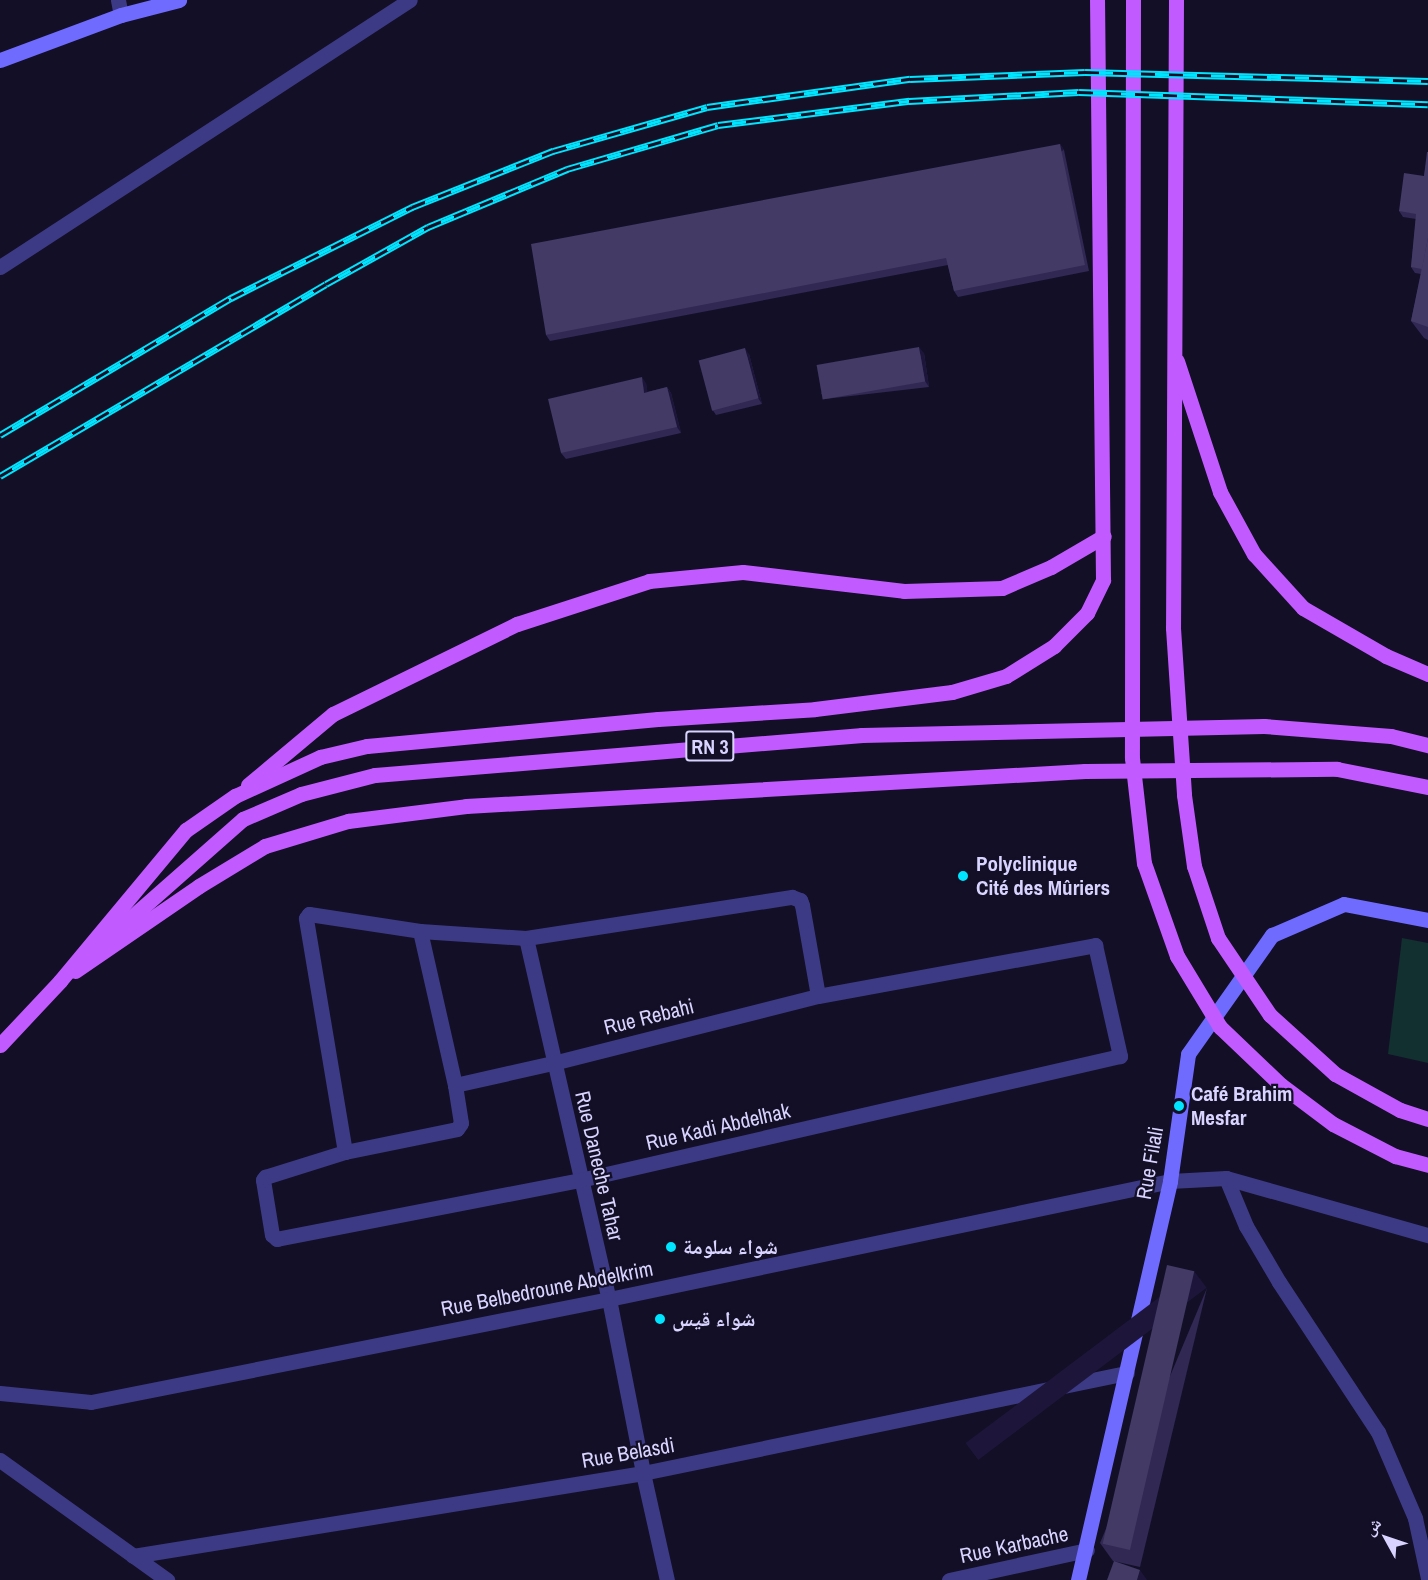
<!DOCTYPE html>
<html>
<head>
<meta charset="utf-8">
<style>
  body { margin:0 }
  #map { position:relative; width:1428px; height:1580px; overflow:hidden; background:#130f26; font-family:"Archivo Narrow","Noto Naskh Arabic",sans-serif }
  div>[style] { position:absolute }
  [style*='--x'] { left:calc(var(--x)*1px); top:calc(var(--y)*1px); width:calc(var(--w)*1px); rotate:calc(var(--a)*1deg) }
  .green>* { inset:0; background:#12302f }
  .street>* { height:15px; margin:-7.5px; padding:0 7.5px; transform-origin:7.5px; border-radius:7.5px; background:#3d3a85 }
  .secondary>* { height:15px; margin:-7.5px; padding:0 7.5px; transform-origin:7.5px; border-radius:7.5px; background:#6f6bff }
  .primary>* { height:15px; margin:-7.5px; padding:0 7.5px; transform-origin:7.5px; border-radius:7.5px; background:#c25bff }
  .rail>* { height:7px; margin-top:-3.5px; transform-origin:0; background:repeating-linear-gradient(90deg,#130f26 0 14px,#00e5ff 0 28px); box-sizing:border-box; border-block:2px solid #00e5ff }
  .wall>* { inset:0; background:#312854 }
  .shaded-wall>* { inset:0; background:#1d163a; transform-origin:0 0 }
  .building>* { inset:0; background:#433a66; transform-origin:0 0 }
  .dots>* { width:16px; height:16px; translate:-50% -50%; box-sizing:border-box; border:3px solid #130f26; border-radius:50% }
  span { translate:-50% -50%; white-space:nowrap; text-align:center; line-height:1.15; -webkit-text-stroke:4.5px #130f26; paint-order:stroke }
  .shield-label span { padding:2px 4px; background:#130f26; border:2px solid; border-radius:4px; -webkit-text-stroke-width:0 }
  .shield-label { font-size:20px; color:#d9d4ff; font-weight:700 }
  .poi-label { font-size:21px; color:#d9d4ff; font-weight:700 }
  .left { translate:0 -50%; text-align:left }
  .street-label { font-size:21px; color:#d9d4ff }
  .north { position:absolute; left:1356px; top:1508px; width:60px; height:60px; -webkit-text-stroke:4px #130f26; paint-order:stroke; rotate:310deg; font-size:16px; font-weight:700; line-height:24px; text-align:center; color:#d9d4ff }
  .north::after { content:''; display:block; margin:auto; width:21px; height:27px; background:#d9d4ff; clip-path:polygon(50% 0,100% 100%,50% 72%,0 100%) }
</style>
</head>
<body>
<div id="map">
  <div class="green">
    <i style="clip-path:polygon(1402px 938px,1428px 943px,1428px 1063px,1388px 1054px)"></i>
  </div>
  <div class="street">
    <i style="--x:118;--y:0;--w:15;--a:79"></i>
    <i style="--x:0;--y:267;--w:489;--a:-33.1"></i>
    <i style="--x:420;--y:931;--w:158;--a:77.2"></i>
    <i style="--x:526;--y:938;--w:370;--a:77.1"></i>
    <i style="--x:609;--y:1299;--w:177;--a:78.9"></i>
    <i style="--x:643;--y:1473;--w:110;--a:77.4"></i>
    <i style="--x:1095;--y:945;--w:114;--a:77.3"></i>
    <i style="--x:1120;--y:1056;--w:554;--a:167.07"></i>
    <i style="--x:580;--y:1180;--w:309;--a:169"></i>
    <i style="--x:277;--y:1239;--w:6;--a:-141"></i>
    <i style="--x:272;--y:1235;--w:56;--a:-99.3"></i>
    <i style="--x:263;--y:1180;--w:4;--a:-56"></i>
    <i style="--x:265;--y:1177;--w:84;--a:-17.4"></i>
    <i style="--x:345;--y:1152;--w:114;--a:-11.6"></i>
    <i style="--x:457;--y:1129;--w:7;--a:-56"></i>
    <i style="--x:461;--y:1123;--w:38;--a:-99"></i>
    <i style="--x:455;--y:1085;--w:100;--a:-12.7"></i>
    <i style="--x:553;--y:1063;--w:273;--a:-14.2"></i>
    <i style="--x:818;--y:996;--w:282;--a:-10.4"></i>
    <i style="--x:345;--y:1152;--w:237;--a:-99.5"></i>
    <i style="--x:306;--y:918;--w:5;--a:-53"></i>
    <i style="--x:309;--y:914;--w:112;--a:8.7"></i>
    <i style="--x:420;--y:931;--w:106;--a:3.8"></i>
    <i style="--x:526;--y:938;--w:269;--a:-8.8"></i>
    <i style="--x:792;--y:897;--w:9;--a:21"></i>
    <i style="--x:800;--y:900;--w:5;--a:68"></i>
    <i style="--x:802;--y:905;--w:92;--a:80"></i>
    <i style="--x:1226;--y:1178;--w:52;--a:67.4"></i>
    <i style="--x:1246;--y:1226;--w:65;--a:59.5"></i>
    <i style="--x:1279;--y:1282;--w:180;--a:56.6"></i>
    <i style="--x:1378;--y:1432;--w:94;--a:66.7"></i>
    <i style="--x:1415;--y:1518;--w:61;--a:77.8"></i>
    <i style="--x:0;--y:1393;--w:91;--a:5.6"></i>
    <i style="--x:91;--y:1402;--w:528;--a:-11.25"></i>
    <i style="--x:609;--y:1299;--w:573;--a:-11.88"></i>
    <i style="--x:1170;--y:1181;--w:56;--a:-3.1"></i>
    <i style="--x:1226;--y:1178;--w:210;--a:15.8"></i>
    <i style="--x:0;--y:1460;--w:206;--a:35.7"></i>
    <i style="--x:133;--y:1556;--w:517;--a:-9.24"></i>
    <i style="--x:643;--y:1473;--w:494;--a:-11.7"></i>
    <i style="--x:949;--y:1580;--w:141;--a:-12.3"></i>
  </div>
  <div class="secondary">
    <i style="--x:0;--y:60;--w:129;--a:-20.4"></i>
    <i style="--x:121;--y:15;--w:60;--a:-14.5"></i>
    <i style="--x:1078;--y:1580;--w:409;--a:-77"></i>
    <i style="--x:1170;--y:1181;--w:128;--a:-81.9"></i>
    <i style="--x:1188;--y:1054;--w:146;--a:-54.8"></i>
    <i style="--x:1272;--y:935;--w:78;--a:-23.3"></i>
    <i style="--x:1344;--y:904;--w:86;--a:10.8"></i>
  </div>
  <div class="primary">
    <i style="--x:1133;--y:0;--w:758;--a:90.08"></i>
    <i style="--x:1132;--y:758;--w:106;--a:83.5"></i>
    <i style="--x:1144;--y:863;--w:99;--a:70.5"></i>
    <i style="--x:1177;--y:956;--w:83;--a:58.8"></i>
    <i style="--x:1220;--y:1027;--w:84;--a:43.6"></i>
    <i style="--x:1281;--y:1085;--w:65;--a:36.9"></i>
    <i style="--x:1333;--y:1124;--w:70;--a:27.3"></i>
    <i style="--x:1395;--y:1156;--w:34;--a:15"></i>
    <i style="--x:1176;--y:0;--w:628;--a:90.27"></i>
    <i style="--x:1173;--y:628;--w:167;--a:86.2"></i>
    <i style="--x:1184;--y:795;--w:72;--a:82"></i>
    <i style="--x:1194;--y:866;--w:76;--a:71.6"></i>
    <i style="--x:1218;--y:938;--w:93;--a:56"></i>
    <i style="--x:1270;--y:1015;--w:88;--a:42.2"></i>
    <i style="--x:1335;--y:1074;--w:74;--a:29"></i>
    <i style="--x:1400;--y:1110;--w:29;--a:18"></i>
    <i style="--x:1177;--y:361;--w:138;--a:71.8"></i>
    <i style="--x:1220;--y:492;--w:71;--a:61.3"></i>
    <i style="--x:1254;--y:554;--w:73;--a:47.8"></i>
    <i style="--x:1303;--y:608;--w:96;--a:30"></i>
    <i style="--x:1386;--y:656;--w:46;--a:23.2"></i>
    <i style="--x:248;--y:785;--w:111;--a:-39.9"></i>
    <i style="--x:333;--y:714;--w:205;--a:-26.1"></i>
    <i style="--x:517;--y:624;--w:139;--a:-18"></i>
    <i style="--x:649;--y:581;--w:94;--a:-5.5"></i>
    <i style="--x:743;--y:572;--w:162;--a:6.7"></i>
    <i style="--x:904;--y:591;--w:98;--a:-1.8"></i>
    <i style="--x:1002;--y:588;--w:53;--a:-23.2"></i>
    <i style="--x:1051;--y:567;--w:61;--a:-30.3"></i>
    <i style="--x:100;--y:945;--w:191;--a:-41.4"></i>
    <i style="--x:243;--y:819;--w:63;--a:-23.3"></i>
    <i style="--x:301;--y:794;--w:76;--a:-14.4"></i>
    <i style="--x:375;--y:775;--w:489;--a:-4.7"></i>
    <i style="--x:862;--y:735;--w:402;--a:-1.3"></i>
    <i style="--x:1264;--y:726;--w:127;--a:4.5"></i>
    <i style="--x:1391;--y:736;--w:38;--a:14"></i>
    <i style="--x:75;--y:971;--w:150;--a:-34.4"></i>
    <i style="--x:199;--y:886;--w:77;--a:-31.2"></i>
    <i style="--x:265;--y:846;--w:87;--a:-16.8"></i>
    <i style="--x:348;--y:821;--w:119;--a:-7.2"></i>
    <i style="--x:466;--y:806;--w:620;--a:-3.24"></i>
    <i style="--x:1085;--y:771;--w:252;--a:-0.5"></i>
    <i style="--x:1337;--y:769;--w:93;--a:11.2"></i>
    <i style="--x:0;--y:1045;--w:88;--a:-46.8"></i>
    <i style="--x:60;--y:981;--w:197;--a:-50.2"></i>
    <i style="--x:186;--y:830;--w:60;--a:-34.8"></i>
    <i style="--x:235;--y:796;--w:94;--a:-24.6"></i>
    <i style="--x:320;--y:757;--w:48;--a:-13.2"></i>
    <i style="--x:367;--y:746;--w:292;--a:-5.3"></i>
    <i style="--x:658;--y:719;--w:157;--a:-3.6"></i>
    <i style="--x:815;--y:709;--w:138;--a:-7.1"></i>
    <i style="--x:952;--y:692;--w:56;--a:-16.5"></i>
    <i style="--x:1006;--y:676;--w:57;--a:-32"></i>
    <i style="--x:1054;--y:646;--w:47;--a:-45"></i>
    <i style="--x:1087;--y:613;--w:37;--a:-64"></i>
    <i style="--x:1103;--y:580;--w:580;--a:-90.59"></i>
  </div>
  <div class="rail">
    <i style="--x:0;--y:435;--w:269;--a:-30.7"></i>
    <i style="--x:231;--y:298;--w:203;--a:-26.7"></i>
    <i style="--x:412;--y:207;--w:152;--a:-21.7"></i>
    <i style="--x:553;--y:151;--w:160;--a:-15.9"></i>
    <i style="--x:707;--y:107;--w:205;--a:-7.9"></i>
    <i style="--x:910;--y:79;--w:175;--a:-2.3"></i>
    <i style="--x:1085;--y:72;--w:343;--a:1.5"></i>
    <i style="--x:0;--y:476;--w:378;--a:-30.5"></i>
    <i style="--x:326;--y:284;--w:117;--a:-29.2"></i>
    <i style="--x:428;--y:227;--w:151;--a:-22.6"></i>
    <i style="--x:567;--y:169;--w:157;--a:-16.2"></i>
    <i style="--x:718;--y:125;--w:193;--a:-7.2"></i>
    <i style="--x:909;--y:101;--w:170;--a:-3"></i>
    <i style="--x:1079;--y:92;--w:349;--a:2"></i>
  </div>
  <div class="wall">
    <i style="clip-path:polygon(1060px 144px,1064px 150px,1089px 271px,958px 297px,954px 291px,948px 265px,550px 341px,546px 335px)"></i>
    <i style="clip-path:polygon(1428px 152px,1428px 340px,1424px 338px,1411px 321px,1421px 274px,1415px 273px,1411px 267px,1416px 219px,1403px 217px,1399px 211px,1424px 176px)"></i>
    <i style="clip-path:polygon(924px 353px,929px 387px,825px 399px,821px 393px)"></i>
    <i style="clip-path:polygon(749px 354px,762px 404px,716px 415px,712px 409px)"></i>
    <i style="clip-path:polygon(646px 383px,647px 392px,667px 387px,671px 393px,681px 433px,566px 459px,561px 453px)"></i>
    <i style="clip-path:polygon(1207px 1288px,1140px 1567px,1113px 1561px,1100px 1543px)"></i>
  </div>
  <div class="shaded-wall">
    <i style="left:1060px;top:144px;width:7px;height:124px;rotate:56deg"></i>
    <i style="clip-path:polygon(919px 347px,924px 353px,929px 387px,925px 381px)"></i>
    <i style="clip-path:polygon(745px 348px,749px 354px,762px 404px,758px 398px)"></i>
    <i style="clip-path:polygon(642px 377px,646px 383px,649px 399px,644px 393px)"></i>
    <i style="clip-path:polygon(667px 387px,671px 393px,681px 433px,677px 427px)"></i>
    <i style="left:1194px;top:1271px;width:21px;height:286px;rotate:53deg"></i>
    <i style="clip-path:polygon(1140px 1570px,1147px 1580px,1137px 1580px)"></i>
  </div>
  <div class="building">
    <i style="clip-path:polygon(1060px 144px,1085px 265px,954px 291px,946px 258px,546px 335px,531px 244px)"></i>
    <i style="clip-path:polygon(1427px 152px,1428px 152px,1428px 238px,1422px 269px,1411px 267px,1416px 214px,1399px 211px,1404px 173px,1424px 176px)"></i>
    <i style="clip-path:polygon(1428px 238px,1428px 327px,1411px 321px)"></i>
    <i style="left:919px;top:347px;width:35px;height:104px;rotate:80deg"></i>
    <i style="left:745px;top:348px;width:52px;height:48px;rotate:75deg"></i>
    <i style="clip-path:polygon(642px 377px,644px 393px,667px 387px,677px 427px,561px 453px,548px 399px)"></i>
    <i style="left:1167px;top:1265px;width:28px;height:286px;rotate:13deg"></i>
    <i style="clip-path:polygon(1114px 1561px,1140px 1570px,1137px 1580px,1107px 1580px)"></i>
  </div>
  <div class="dots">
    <i style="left:963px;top:876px;background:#00e5ff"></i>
    <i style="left:1179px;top:1106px;background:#00e5ff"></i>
    <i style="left:671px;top:1247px;background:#00e5ff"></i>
    <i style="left:660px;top:1319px;background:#00e5ff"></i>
  </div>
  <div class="shield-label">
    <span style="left:710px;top:746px">RN 3</span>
  </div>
  <div class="poi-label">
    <span class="left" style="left:976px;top:876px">Polyclinique<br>Cité des Mûriers</span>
    <span class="left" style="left:1191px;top:1106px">Café Brahim<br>Mesfar</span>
    <span class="left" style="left:683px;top:1247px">شواء سلومة</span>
    <span class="left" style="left:672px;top:1319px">شواء قيس</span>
  </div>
  <div class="street-label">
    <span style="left:649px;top:1017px;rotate:-14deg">Rue Rebahi</span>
    <span style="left:718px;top:1127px;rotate:-13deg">Rue Kadi Abdelhak</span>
    <span style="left:1150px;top:1163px;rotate:-80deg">Rue Filali</span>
    <span style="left:599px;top:1166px;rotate:77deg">Rue Daneche Tahar</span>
    <span style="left:547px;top:1289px;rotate:-11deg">Rue Belbedroune Abdelkrim</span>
    <span style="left:628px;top:1453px;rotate:-10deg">Rue Belasdi</span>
    <span style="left:1014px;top:1545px;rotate:-12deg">Rue Karbache</span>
  </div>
  <div class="north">ش</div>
</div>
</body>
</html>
